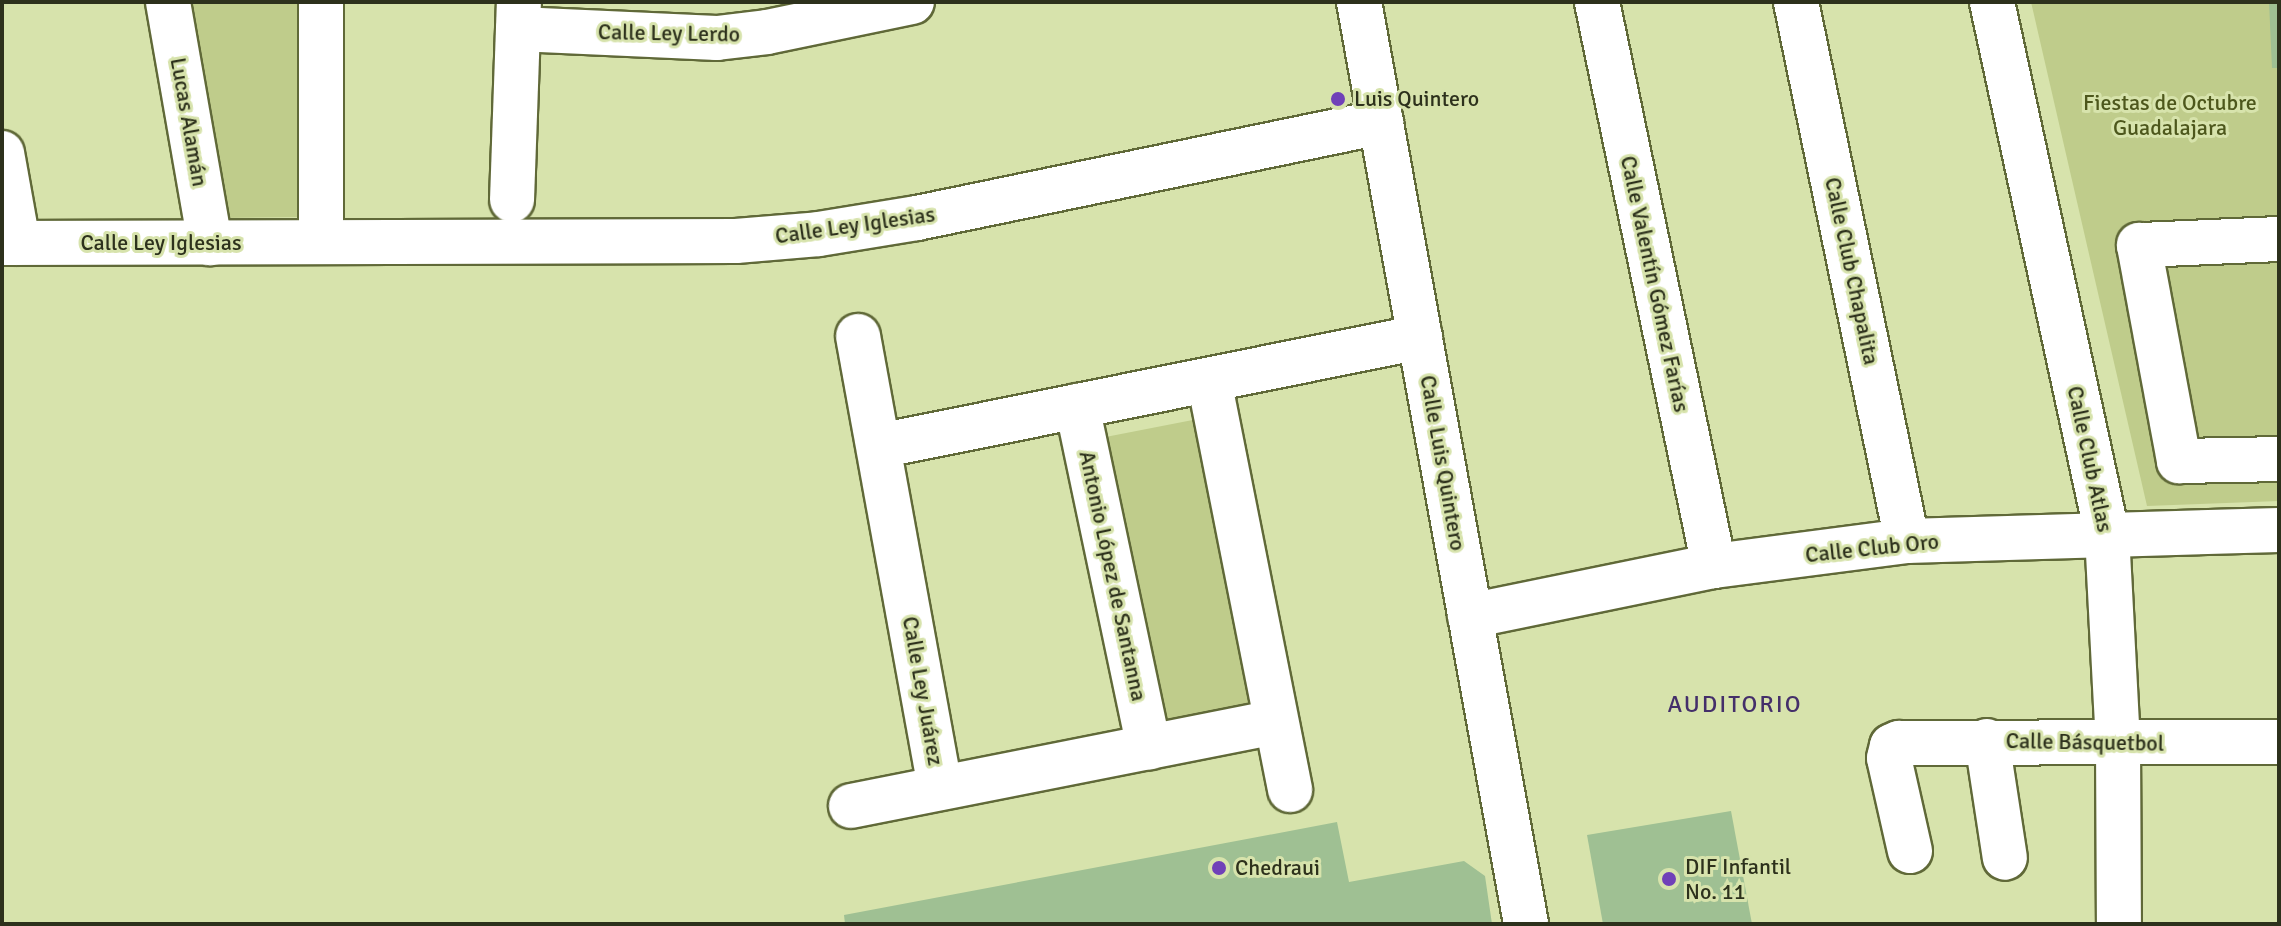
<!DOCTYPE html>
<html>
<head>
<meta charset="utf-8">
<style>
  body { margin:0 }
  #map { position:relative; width:2281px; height:926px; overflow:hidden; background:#d7e3ac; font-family:Signika,sans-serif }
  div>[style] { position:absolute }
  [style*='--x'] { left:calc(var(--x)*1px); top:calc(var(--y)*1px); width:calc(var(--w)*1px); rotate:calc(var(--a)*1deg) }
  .green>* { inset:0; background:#bfcc8b; transform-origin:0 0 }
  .building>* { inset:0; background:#9fc093 }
  .roads { filter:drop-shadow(2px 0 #606938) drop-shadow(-2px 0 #606938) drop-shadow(0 2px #606938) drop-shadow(0 -2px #606938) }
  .minor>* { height:44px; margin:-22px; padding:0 22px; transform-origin:22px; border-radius:22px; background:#fff }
  .dots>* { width:22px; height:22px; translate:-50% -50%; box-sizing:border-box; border:4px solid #d7e3ac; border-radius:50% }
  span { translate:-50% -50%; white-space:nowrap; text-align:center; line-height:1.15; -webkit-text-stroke:6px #d7e3ac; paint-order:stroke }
  .street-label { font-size:22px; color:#2d311c }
  .poi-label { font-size:22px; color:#2d311c }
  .left { translate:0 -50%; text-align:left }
  .park-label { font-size:22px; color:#4d571c }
  .neighbourhood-label { font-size:24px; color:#442f6a; letter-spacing:2px }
  .frame { position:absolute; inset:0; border:4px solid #2d311c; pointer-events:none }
</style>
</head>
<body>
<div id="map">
  <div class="green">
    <i style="clip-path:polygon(186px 2px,299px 2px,301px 217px,224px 218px)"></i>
    <i style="clip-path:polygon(2031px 2px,2279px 2px,2279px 501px,2147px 506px)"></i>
    <i style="left:1203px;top:418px;width:296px;height:107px;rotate:79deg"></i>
  </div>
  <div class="building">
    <i style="clip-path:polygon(2269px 2px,2279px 2px,2279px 68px,2272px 68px)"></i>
    <i style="clip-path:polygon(1731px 811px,1752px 924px,1603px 924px,1587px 835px)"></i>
    <i style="clip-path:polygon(1337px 822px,1349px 882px,1464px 861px,1485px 876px,1492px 924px,845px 924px,844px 915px)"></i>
  </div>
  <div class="roads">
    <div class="minor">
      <i style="--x:168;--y:2;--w:245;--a:80.1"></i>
      <i style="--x:1359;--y:2;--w:937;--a:79.73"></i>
      <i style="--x:1597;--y:2;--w:576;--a:78.28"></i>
      <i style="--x:1796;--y:2;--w:550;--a:78.36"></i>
      <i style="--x:1992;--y:2;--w:544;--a:77.8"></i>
      <i style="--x:2107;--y:534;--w:210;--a:87"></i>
      <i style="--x:2118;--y:744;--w:180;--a:89.7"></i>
      <i style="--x:518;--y:29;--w:199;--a:2.6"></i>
      <i style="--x:717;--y:38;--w:50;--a:-6.8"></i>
      <i style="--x:767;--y:32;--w:148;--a:-11.7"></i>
      <i style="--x:2;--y:153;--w:91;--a:79.9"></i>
      <i style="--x:512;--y:200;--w:198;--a:-88"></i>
      <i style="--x:2279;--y:239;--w:140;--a:177.5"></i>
      <i style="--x:2139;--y:245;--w:220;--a:79.5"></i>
      <i style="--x:2179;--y:461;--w:100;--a:-1.1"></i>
      <i style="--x:321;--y:242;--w:240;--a:-90"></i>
      <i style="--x:2;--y:243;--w:734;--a:-0.16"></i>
      <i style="--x:736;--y:241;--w:83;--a:-4.8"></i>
      <i style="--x:819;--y:234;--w:99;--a:-9.3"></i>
      <i style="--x:917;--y:218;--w:474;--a:-11.7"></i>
      <i style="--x:858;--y:336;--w:459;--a:79.7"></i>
      <i style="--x:1209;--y:380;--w:418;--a:78.8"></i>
      <i style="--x:1077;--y:406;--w:349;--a:78.1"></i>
      <i style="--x:879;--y:446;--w:552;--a:-11.39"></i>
      <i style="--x:1470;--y:616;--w:249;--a:-11.6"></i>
      <i style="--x:1714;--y:566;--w:195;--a:-7.4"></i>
      <i style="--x:1907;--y:541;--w:372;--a:-1.7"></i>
      <i style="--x:1987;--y:741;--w:118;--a:81.3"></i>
      <i style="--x:851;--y:806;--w:433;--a:-11.2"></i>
      <i style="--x:1910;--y:851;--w:95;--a:-102.7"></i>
      <i style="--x:1889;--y:758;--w:12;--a:-76"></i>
      <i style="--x:1892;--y:746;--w:8;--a:-23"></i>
      <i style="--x:1899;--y:743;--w:380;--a:-0.2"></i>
    </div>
  </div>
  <div class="dots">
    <i style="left:1338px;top:99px;background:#7041b8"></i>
    <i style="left:1219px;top:868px;background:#7041b8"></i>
    <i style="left:1669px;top:879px;background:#7041b8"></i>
  </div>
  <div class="street-label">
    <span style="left:669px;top:33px;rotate:1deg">Calle Ley Lerdo</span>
    <span style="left:189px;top:122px;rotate:80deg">Lucas Alamán</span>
    <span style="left:855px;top:225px;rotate:-8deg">Calle Ley Iglesias</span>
    <span style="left:161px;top:243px">Calle Ley Iglesias</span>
    <span style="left:1852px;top:271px;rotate:78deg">Calle Club Chapalita</span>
    <span style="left:1655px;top:284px;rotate:78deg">Calle Valentín Gómez Farías</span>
    <span style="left:2090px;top:459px;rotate:78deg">Calle Club Atlas</span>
    <span style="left:1443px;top:463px;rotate:80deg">Calle Luis Quintero</span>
    <span style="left:1872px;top:548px;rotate:-6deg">Calle Club Oro</span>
    <span style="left:1113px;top:576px;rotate:78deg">Antonio López de Santanna</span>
    <span style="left:923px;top:691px;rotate:80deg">Calle Ley Juárez</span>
    <span style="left:2085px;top:742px;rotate:1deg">Calle Básquetbol</span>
  </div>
  <div class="poi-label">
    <span class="left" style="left:1354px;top:99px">Luis Quintero</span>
    <span class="left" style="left:1685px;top:879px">DIF Infantil<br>No. 11</span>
    <span class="left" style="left:1235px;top:868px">Chedraui</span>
  </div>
  <div class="park-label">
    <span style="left:2170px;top:115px">Fiestas de Octubre<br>Guadalajara</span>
  </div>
  <div class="neighbourhood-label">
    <span style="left:1735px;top:705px">AUDITORIO</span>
  </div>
  <div class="frame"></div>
</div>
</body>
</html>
